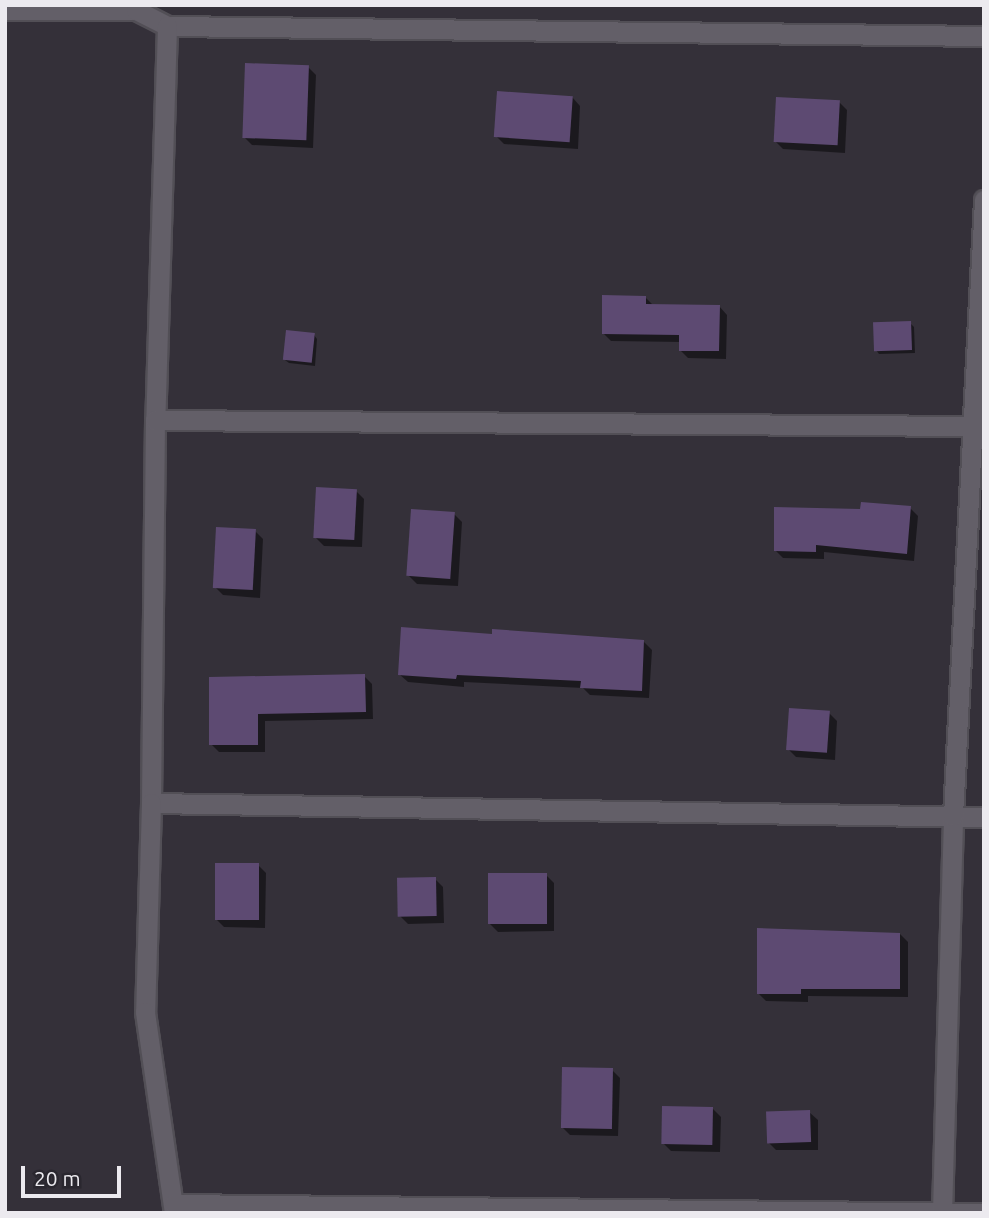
<!DOCTYPE html>
<html>
<head>
<meta charset="utf-8">
<style>
  body { margin:0 }
  #map { position:relative; width:989px; height:1218px; overflow:hidden; background:#343039; font-family:Ubuntu,sans-serif }
  div>[style] { position:absolute }
  [style*='--x'] { left:calc(var(--x)*1px); top:calc(var(--y)*1px); width:calc(var(--w)*1px); rotate:calc(var(--a)*1deg) }
  .shadow>* { inset:0; background:#0007 }
  .building>* { inset:0; background:#5d4a72; transform-origin:0 0 }
  .roads { filter:drop-shadow(2px 0 #524f56) drop-shadow(-2px 0 #524f56) drop-shadow(0 2px #524f56) drop-shadow(0 -2px #524f56) }
  .service>* { height:19px; margin:-9.5px; padding:0 9.5px; transform-origin:9.5px; border-radius:9.5px; background:#635f68 }
  span { translate:-50% -50%; white-space:nowrap; text-align:center; line-height:1.15; -webkit-text-stroke:5px #2a272f; paint-order:stroke }
  .frame { position:absolute; inset:0; border:7px solid #eceaef; pointer-events:none }
  .scale { position:absolute; left:21px; top:1166px; width:100px; height:32px; box-sizing:border-box; border:4px solid #eceaef; border-top:0; padding-left:9px; font-size:21px; line-height:24px; white-space:nowrap; color:#eceaef; -webkit-text-stroke:5px #2a272f; paint-order:stroke }
</style>
</head>
<body>
<div id="map">
  <div class="shadow">
    <i style="clip-path:polygon(308px 67px,316px 75px,313px 148px,252px 145px,244px 137px)"></i>
    <i style="clip-path:polygon(572px 97px,580px 106px,578px 149px,504px 144px,496px 136px)"></i>
    <i style="clip-path:polygon(839px 102px,847px 110px,845px 153px,783px 149px,775px 141px)"></i>
    <i style="clip-path:polygon(645px 297px,654px 306px,719px 306px,727px 315px,726px 359px,688px 358px,680px 350px,681px 342px,611px 341px,603px 333px)"></i>
    <i style="clip-path:polygon(910px 323px,914px 327px,915px 353px,879px 354px,876px 350px)"></i>
    <i style="clip-path:polygon(314px 335px,317px 339px,315px 366px,289px 363px,285px 360px)"></i>
    <i style="clip-path:polygon(356px 491px,364px 499px,362px 547px,324px 546px,316px 538px)"></i>
    <i style="clip-path:polygon(910px 508px,918px 516px,914px 561px,824px 552px,824px 559px,783px 558px,775px 550px,862px 511px)"></i>
    <i style="clip-path:polygon(454px 514px,462px 522px,458px 586px,417px 584px,409px 576px)"></i>
    <i style="clip-path:polygon(255px 531px,263px 539px,260px 598px,223px 595px,215px 587px)"></i>
    <i style="clip-path:polygon(494px 636px,644px 642px,652px 650px,649px 698px,590px 695px,583px 688px,464px 682px,464px 687px,408px 682px,399px 674px)"></i>
    <i style="clip-path:polygon(364px 676px,372px 684px,373px 719px,265px 721px,265px 752px,219px 752px,211px 744px,211px 679px)"></i>
    <i style="clip-path:polygon(829px 713px,837px 721px,835px 760px,796px 757px,788px 749px)"></i>
    <i style="clip-path:polygon(258px 865px,266px 873px,265px 928px,224px 927px,216px 919px)"></i>
    <i style="clip-path:polygon(546px 875px,554px 883px,554px 931px,498px 932px,490px 924px)"></i>
    <i style="clip-path:polygon(435px 879px,443px 887px,444px 923px,408px 924px,400px 916px)"></i>
    <i style="clip-path:polygon(900px 934px,908px 942px,908px 997px,808px 996px,808px 1002px,766px 1001px,758px 993px)"></i>
    <i style="clip-path:polygon(612px 1070px,620px 1078px,618px 1136px,570px 1135px,562px 1127px)"></i>
    <i style="clip-path:polygon(713px 1109px,721px 1117px,720px 1152px,671px 1151px,663px 1143px)"></i>
    <i style="clip-path:polygon(809px 1112px,818px 1120px,818px 1150px,776px 1150px,768px 1142px)"></i>
  </div>
  <div class="building">
    <i style="left:245px;top:63px;width:64px;height:75px;rotate:2deg"></i>
    <i style="left:497px;top:91px;width:76px;height:46px;rotate:4deg"></i>
    <i style="left:776px;top:97px;width:64px;height:45px;rotate:3deg"></i>
    <i style="clip-path:polygon(602px 295px,646px 296px,646px 304px,720px 305px,719px 351px,679px 351px,679px 335px,602px 334px)"></i>
    <i style="left:911px;top:321px;width:29px;height:38px;rotate:88deg"></i>
    <i style="left:286px;top:330px;width:29px;height:30px;rotate:6deg"></i>
    <i style="left:316px;top:487px;width:41px;height:51px;rotate:3deg"></i>
    <i style="clip-path:polygon(861px 502px,911px 506px,907px 554px,816px 545px,816px 552px,774px 551px,774px 507px,860px 509px)"></i>
    <i style="left:411px;top:509px;width:44px;height:67px;rotate:4deg"></i>
    <i style="left:216px;top:527px;width:40px;height:61px;rotate:3deg"></i>
    <i style="clip-path:polygon(401px 627px,492px 634px,492px 629px,644px 640px,642px 691px,580px 688px,581px 681px,457px 675px,456px 679px,398px 675px)"></i>
    <i style="clip-path:polygon(365px 674px,366px 712px,258px 714px,258px 745px,209px 745px,209px 677px)"></i>
    <i style="left:789px;top:708px;width:41px;height:42px;rotate:4deg"></i>
    <i style="left:215px;top:863px;width:44px;height:57px"></i>
    <i style="left:547px;top:873px;width:51px;height:59px;rotate:90deg"></i>
    <i style="left:436px;top:877px;width:39px;height:39px;rotate:89deg"></i>
    <i style="clip-path:polygon(757px 928px,900px 933px,900px 989px,801px 989px,801px 994px,757px 994px)"></i>
    <i style="left:562px;top:1067px;width:51px;height:61px;rotate:1deg"></i>
    <i style="left:662px;top:1106px;width:51px;height:38px;rotate:1deg"></i>
    <i style="left:810px;top:1110px;width:32px;height:44px;rotate:88deg"></i>
  </div>
  <div class="roads">
    <div class="service">
      <i style="--x:5;--y:10;--w:131;--a:0"></i>
      <i style="--x:136;--y:10;--w:35;--a:27"></i>
      <i style="--x:167;--y:26;--w:817;--a:0.7"></i>
      <i style="--x:167;--y:26;--w:394;--a:91.7"></i>
      <i style="--x:155;--y:420;--w:383;--a:90.6"></i>
      <i style="--x:151;--y:803;--w:833;--a:0.96"></i>
      <i style="--x:155;--y:420;--w:828;--a:0.42"></i>
      <i style="--x:151;--y:803;--w:209;--a:91.6"></i>
      <i style="--x:145;--y:1012;--w:203;--a:81.8"></i>
      <i style="--x:174;--y:1204;--w:810;--a:0.64"></i>
      <i style="--x:942;--y:1213;--w:397;--a:-88.4"></i>
      <i style="--x:953;--y:816;--w:617;--a:-87.12"></i>
    </div>
  </div>
  <div class="frame"></div>
  <div class="scale">20 m</div>
</div>
</body>
</html>
